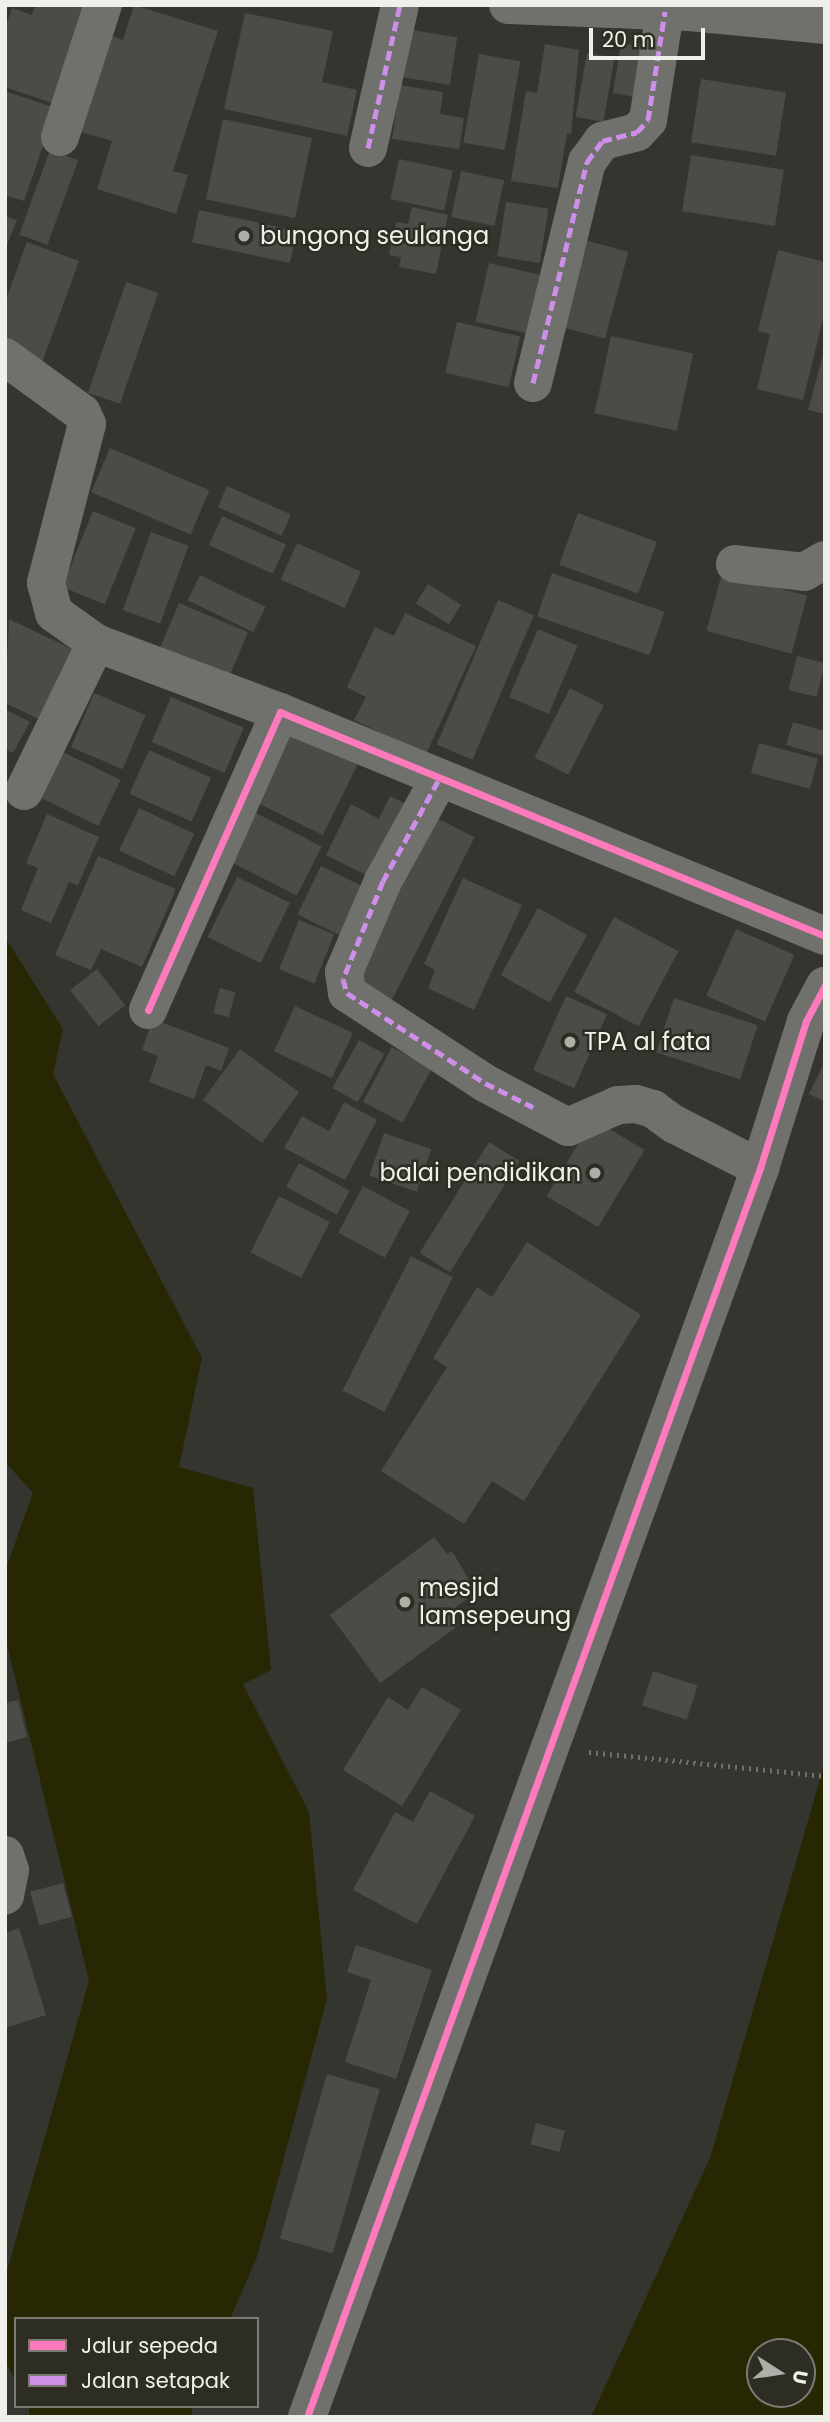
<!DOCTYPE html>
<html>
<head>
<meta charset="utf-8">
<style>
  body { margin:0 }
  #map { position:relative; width:830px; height:2422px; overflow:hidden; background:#353530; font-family:Poppins,sans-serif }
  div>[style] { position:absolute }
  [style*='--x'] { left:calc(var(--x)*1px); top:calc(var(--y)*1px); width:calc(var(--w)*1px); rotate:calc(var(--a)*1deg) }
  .water>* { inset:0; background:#272704; transform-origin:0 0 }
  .building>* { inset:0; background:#4b4b47; transform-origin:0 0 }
  .path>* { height:4.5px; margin-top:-2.25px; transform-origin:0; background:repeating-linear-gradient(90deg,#70706e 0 2px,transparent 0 7px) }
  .street>* { height:38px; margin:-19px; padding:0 19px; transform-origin:19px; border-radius:19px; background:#70706d }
  .quiet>* { height:5px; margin-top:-2.5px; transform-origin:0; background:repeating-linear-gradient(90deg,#ce8fe9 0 10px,transparent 0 15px) }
  .cycleway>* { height:7px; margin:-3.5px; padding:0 3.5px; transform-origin:3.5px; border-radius:3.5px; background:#fd7abc }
  .dots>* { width:19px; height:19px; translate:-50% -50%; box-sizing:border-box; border:4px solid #2d2d24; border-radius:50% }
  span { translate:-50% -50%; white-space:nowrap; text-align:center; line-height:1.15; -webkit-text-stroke:5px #2d2d24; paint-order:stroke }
  .poi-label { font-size:24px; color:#f0f0ea }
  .left { translate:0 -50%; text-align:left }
  .right { translate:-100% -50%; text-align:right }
  .frame { position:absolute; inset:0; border:7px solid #f0f0ea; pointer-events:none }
  .legend { position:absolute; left:14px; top:2317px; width:245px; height:91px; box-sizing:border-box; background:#2d2d24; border:2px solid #7b7b73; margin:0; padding:9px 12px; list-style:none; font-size:21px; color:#f0f0ea }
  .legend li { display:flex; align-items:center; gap:14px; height:35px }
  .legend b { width:35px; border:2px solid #7b7b73 }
  .north { position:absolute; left:746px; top:2338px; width:70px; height:70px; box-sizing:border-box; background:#2d2d24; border:2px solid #7b7b73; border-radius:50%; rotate:102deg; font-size:19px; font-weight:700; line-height:28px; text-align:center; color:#f0f0ea }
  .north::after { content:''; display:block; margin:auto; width:24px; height:32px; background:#afafa9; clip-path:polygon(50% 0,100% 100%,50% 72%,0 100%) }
  .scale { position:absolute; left:589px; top:28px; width:116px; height:32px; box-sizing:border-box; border:4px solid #f0f0ea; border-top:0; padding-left:9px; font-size:21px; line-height:24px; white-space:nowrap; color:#f0f0ea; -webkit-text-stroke:5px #2d2d24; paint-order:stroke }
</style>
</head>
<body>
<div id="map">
  <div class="water">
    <i style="clip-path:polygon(5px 937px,63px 1029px,53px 1074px,202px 1358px,179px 1467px,253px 1488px,271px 1670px,243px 1684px,309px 1812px,327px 1999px,257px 2257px,230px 2319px,16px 2319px,16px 2381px,5px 2361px,5px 2278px,89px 1981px,5px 1636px,5px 1571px,33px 1493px,5px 1462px)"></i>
    <i style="clip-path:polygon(evenodd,825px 1762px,825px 2417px,591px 2417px,710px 2158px,825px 1762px,760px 2352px,802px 2352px,802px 2394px,760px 2394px,760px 2352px)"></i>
    <i style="left:29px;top:2406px;width:163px;height:13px"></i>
  </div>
  <div class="building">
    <i style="clip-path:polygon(35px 5px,92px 5px,58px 105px,5px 87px,5px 29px,12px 8px,32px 15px)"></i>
    <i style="clip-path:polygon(134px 5px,218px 31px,173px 171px,188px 175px,176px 214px,97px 189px,112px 141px,71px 129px,102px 33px,123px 40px)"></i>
    <i style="clip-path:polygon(245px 13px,333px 31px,322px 82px,357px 90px,347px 136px,224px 109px)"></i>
    <i style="left:399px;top:28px;width:59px;height:48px;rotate:9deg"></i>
    <i style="left:621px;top:43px;width:37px;height:51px;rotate:9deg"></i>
    <i style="clip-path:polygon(545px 44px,579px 50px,571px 134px,567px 133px,558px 188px,511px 181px,526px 91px,537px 93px)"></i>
    <i style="left:587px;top:53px;width:28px;height:65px;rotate:10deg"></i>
    <i style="left:479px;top:54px;width:42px;height:90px;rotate:10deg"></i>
    <i style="left:701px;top:79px;width:86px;height:64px;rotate:9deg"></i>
    <i style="clip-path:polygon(400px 85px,443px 92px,440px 114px,464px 118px,459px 149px,392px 139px)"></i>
    <i style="clip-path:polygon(5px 91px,56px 108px,24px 201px,5px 195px)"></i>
    <i style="left:223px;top:119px;width:91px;height:82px;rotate:12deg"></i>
    <i style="left:50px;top:150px;width:30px;height:90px;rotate:20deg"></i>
    <i style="left:691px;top:155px;width:94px;height:57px;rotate:9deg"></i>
    <i style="left:399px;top:159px;width:55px;height:41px;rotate:12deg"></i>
    <i style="left:461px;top:171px;width:44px;height:47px;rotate:12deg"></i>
    <i style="left:506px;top:202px;width:43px;height:55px;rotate:9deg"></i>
    <i style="clip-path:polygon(412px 207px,448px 215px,436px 274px,399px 267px,401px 257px,389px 255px,396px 222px,408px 224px)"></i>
    <i style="left:199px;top:210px;width:100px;height:33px;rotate:12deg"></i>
    <i style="clip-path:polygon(5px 216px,17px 220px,5px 250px)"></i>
    <i style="left:581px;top:239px;width:49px;height:90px;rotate:15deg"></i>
    <i style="clip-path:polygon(27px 242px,79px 261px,42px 363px,5px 349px,5px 302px)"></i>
    <i style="clip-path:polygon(778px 250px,825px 262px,825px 311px,803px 400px,757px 389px,770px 334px,758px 331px)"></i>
    <i style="left:489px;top:263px;width:52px;height:60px;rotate:13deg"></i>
    <i style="left:126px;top:282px;width:34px;height:117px;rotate:19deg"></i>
    <i style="left:457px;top:322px;width:65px;height:52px;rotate:13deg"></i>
    <i style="left:611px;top:336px;width:84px;height:79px;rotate:12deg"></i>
    <i style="clip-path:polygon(824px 351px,825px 351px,825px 414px,808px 410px)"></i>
    <i style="left:110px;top:448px;width:108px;height:48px;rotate:23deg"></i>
    <i style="left:227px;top:486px;width:70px;height:23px;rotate:24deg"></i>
    <i style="left:93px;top:511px;width:46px;height:82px;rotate:22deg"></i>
    <i style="left:578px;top:513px;width:84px;height:55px;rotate:20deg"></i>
    <i style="left:222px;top:516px;width:70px;height:32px;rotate:24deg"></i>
    <i style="left:151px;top:532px;width:40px;height:83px;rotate:20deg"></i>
    <i style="left:297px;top:543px;width:70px;height:40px;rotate:24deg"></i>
    <i style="left:552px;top:573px;width:119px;height:46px;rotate:19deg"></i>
    <i style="left:722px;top:573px;width:88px;height:60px;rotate:15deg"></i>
    <i style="left:200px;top:575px;width:73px;height:28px;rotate:26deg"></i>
    <i style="left:428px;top:584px;width:39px;height:23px;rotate:32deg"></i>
    <i style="left:498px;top:600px;width:39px;height:157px;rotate:23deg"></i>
    <i style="left:179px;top:603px;width:75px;height:52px;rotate:23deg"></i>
    <i style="clip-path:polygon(405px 613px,476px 646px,426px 754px,354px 720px,366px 697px,347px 687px,375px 627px,394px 636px)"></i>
    <i style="clip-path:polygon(9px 619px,74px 650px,41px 720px,5px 703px)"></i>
    <i style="left:538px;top:629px;width:43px;height:74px;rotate:23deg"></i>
    <i style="left:797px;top:656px;width:29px;height:35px;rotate:14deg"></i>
    <i style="left:570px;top:688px;width:38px;height:78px;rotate:27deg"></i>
    <i style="left:94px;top:693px;width:56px;height:59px;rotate:23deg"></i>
    <i style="left:171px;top:697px;width:79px;height:49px;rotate:23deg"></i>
    <i style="clip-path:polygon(5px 709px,30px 722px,13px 753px,5px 749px)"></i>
    <i style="clip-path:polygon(793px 722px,825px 731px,825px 756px,786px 745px)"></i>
    <i style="left:292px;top:732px;width:73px;height:79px;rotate:26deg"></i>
    <i style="left:759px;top:743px;width:61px;height:31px;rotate:15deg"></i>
    <i style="left:149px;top:750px;width:68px;height:48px;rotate:24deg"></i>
    <i style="left:63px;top:752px;width:64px;height:51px;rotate:26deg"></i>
    <i style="clip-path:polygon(390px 796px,408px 805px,372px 878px,326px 855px,351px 804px,379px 819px)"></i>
    <i style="left:139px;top:808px;width:61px;height:47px;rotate:25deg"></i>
    <i style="left:254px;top:812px;width:76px;height:55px;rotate:27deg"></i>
    <i style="clip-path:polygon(47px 814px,99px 837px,78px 885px,69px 882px,51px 923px,21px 910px,38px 868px,26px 863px)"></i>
    <i style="left:431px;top:815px;width:49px;height:186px;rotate:27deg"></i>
    <i style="clip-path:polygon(98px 856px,176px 889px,142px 967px,101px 949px,91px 970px,55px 955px)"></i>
    <i style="left:321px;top:866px;width:57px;height:54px;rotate:26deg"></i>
    <i style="left:237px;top:877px;width:59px;height:67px;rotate:26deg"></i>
    <i style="clip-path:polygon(463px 878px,522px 905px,474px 1010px,428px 988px,435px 970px,424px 964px)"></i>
    <i style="left:538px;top:908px;width:56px;height:77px;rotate:29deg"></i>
    <i style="left:614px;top:917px;width:73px;height:85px;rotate:28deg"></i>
    <i style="left:299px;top:920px;width:38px;height:53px;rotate:22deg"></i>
    <i style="left:736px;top:929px;width:64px;height:73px;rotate:24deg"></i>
    <i style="left:97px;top:969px;width:46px;height:34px;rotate:52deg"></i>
    <i style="left:220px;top:988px;width:16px;height:26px;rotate:15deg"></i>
    <i style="left:566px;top:996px;width:45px;height:81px;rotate:24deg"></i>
    <i style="left:674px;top:998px;width:88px;height:57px;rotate:18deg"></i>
    <i style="left:295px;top:1006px;width:64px;height:50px;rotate:25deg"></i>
    <i style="clip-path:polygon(153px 1019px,229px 1048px,221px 1071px,206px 1065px,194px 1099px,149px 1082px,158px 1056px,142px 1050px)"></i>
    <i style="left:359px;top:1040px;width:29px;height:55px;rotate:29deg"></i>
    <i style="left:392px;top:1047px;width:45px;height:62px;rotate:28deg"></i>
    <i style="left:240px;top:1049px;width:73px;height:63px;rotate:36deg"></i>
    <i style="clip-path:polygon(825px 1061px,825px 1102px,809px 1094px)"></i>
    <i style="clip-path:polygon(344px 1102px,377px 1120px,345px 1180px,284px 1148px,302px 1116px,329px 1131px)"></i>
    <i style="left:593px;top:1119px;width:60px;height:90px;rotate:31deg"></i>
    <i style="left:384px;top:1133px;width:50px;height:45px;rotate:19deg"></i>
    <i style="left:489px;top:1142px;width:36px;height:131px;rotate:32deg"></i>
    <i style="left:299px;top:1163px;width:58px;height:27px;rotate:29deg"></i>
    <i style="left:363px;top:1186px;width:53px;height:53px;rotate:28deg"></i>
    <i style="left:279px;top:1196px;width:57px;height:63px;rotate:27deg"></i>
    <i style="clip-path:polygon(527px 1242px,641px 1315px,524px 1501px,492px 1481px,464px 1524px,381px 1471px,447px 1367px,433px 1358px,477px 1287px,492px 1297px)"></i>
    <i style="left:411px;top:1256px;width:47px;height:151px;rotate:27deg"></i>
    <i style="clip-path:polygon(434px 1537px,447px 1554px,452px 1551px,476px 1592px,450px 1612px,459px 1625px,380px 1683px,330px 1615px)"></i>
    <i style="left:653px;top:1671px;width:47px;height:36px;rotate:18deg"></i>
    <i style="clip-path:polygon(422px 1687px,461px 1710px,402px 1806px,343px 1770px,388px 1697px,408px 1710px)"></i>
    <i style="clip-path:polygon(18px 1700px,27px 1737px,5px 1743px,5px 1703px)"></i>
    <i style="clip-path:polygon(430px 1791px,475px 1816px,417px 1924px,353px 1890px,395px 1812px,413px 1822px)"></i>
    <i style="left:63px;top:1883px;width:35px;height:34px;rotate:75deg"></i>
    <i style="clip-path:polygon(19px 1928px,46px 2015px,5px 2028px,5px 1933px)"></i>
    <i style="clip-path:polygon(356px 1945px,432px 1970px,396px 2079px,345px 2062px,371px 1980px,347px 1972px)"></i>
    <i style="left:327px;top:2074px;width:55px;height:171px;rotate:16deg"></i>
    <i style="left:536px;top:2123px;width:30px;height:22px;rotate:15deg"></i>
  </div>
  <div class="path">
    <i style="--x:589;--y:1752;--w:237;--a:5.8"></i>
  </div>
  <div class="street">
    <i style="--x:508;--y:5;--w:181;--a:2.2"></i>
    <i style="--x:689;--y:12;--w:137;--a:5.5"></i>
    <i style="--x:60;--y:137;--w:139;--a:-72"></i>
    <i style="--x:368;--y:148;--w:147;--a:-77.4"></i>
    <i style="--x:5;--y:357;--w:95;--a:36"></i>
    <i style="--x:82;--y:413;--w:12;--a:66"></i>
    <i style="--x:87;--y:424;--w:164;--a:104.5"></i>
    <i style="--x:46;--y:583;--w:31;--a:75"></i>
    <i style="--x:54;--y:613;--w:52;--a:35.5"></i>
    <i style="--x:533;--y:383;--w:228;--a:-76.3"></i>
    <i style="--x:587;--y:162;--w:26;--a:-54"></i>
    <i style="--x:602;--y:141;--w:36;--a:-14"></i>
    <i style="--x:637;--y:132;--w:16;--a:-47"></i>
    <i style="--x:648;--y:120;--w:110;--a:-81.1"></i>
    <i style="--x:735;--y:564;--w:69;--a:6.6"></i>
    <i style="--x:804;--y:572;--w:24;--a:-30"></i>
    <i style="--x:438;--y:781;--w:114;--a:118.8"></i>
    <i style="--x:383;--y:881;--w:99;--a:113.2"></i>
    <i style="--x:344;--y:972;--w:21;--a:82"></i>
    <i style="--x:347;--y:993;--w:165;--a:33.1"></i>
    <i style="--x:485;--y:1083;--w:94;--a:27.9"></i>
    <i style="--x:568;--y:1127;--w:55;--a:-23.7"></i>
    <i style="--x:618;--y:1105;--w:18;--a:-3"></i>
    <i style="--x:636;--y:1104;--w:18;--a:16"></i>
    <i style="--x:653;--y:1109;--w:26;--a:36"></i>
    <i style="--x:674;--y:1124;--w:97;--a:27.1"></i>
    <i style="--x:24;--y:791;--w:165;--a:-64.1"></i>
    <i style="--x:96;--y:643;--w:197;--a:20.6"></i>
    <i style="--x:148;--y:1010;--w:326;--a:-66.1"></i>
    <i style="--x:280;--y:712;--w:589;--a:22.34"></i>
    <i style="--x:5;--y:1855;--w:16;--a:72"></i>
    <i style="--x:10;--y:1870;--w:26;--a:101"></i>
    <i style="--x:307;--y:2417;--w:1329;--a:-70.06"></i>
    <i style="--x:760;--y:1168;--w:154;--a:-72.6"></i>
    <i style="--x:806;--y:1021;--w:40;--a:-62"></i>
  </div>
  <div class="quiet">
    <i style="--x:368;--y:148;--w:147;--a:-77.4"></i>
    <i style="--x:533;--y:383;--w:228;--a:-76.3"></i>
    <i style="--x:587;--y:162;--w:26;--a:-54"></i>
    <i style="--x:602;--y:141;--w:36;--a:-14"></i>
    <i style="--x:637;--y:132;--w:16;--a:-47"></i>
    <i style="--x:648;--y:120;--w:110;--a:-81.1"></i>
    <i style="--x:438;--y:781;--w:114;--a:118.8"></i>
    <i style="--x:383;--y:881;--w:106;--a:112.2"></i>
    <i style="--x:343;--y:979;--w:15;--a:74"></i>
    <i style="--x:347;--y:993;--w:165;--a:33.1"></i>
    <i style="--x:485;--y:1083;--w:54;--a:26.6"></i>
  </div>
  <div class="cycleway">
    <i style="--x:148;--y:1010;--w:326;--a:-66.1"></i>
    <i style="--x:280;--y:712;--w:589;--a:22.34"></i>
    <i style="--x:307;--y:2417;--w:1329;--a:-70.06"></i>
    <i style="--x:760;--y:1168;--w:154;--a:-72.6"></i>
    <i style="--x:806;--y:1021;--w:40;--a:-62"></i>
  </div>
  <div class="dots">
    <i style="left:244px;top:236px;background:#afafa9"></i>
    <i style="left:570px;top:1042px;background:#afafa9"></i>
    <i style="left:595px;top:1173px;background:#afafa9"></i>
    <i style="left:405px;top:1602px;background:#afafa9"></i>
  </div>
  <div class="poi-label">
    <span class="left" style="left:260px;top:236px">bungong seulanga</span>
    <span class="left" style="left:584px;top:1042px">TPA al fata</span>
    <span class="right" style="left:581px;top:1173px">balai pendidikan</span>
    <span class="left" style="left:419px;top:1602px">mesjid<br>lamsepeung</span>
  </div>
  <div class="frame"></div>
  <ul class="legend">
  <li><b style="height:9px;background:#fd7abc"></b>Jalur sepeda</li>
  <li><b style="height:9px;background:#ce8fe9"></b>Jalan setapak</li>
  </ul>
  <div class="north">U</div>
  <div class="scale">20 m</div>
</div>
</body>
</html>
